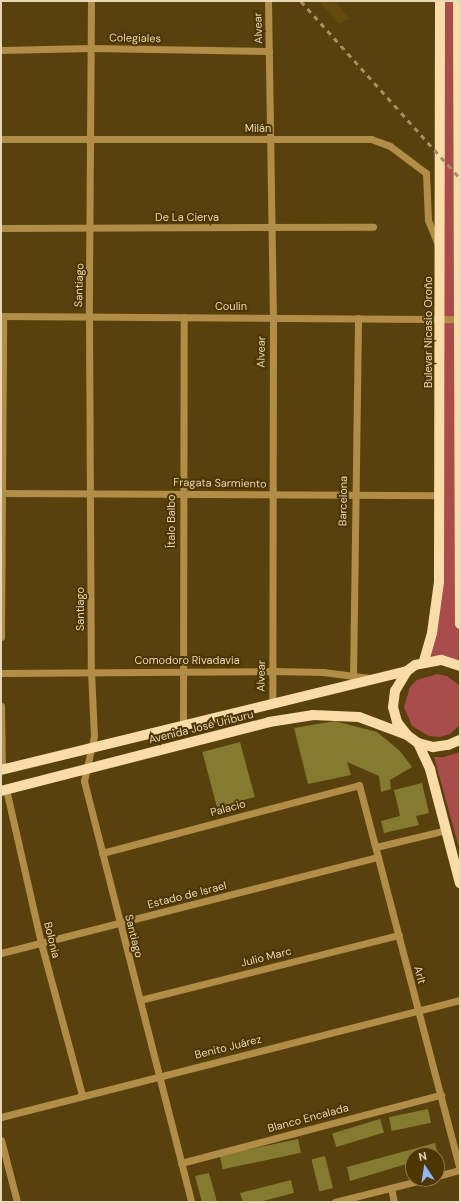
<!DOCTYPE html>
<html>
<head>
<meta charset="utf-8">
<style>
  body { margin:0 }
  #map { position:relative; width:461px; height:1203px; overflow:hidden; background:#58410d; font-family:"DM Sans",sans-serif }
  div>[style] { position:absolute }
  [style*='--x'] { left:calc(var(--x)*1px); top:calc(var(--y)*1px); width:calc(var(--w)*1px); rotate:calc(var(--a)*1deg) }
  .built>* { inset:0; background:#654a0f }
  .green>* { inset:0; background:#a94c4c }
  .building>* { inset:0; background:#847b31; transform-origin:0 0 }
  .minor>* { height:7px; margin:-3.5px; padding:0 3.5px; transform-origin:3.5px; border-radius:3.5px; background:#b18d47 }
  .major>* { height:10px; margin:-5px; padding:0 5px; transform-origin:5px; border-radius:5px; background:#f9dca8 }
  .rail>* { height:2.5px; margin-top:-1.25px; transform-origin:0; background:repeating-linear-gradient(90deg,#a38f66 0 5px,transparent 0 10px) }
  span { translate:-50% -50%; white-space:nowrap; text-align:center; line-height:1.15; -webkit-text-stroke:4px #4d3600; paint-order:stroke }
  .street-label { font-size:11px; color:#e8d7b8 }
  .frame { position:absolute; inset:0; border:2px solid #e8d7b8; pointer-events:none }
  .north { position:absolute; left:405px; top:1147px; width:40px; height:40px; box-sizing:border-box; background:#4d3600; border:1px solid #8b764a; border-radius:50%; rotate:348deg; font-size:11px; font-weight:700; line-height:16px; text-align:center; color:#e8d7b8 }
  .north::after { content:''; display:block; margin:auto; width:14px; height:18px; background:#92b7fd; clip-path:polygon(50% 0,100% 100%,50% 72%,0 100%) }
</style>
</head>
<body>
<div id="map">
  <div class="built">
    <i style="clip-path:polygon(319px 1px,335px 1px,349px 19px,339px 24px)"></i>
  </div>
  <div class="green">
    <i style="clip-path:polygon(440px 1px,458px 1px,460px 659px,452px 662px,424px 661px,439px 582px)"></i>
    <i style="clip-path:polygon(437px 674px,447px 676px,460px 686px,460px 725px,450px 734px,440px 737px,429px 736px,412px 726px,404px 707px,410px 687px,417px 680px)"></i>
    <i style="clip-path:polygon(460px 752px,460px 851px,434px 757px,444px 757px)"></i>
  </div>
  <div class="building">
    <i style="clip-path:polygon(335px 721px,377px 732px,400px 751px,412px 767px,390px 780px,391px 789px,381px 792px,379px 776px,347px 762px,351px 775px,308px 784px,294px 728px)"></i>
    <i style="left:240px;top:742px;width:57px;height:39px;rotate:75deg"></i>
    <i style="clip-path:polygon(422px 783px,429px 813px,416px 816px,419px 825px,384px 833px,381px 821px,400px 816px,394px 790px)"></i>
    <i style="left:428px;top:1109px;width:14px;height:40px;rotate:78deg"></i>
    <i style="left:380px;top:1119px;width:14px;height:50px;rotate:73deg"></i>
    <i style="left:298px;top:1139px;width:14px;height:80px;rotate:78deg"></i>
    <i style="clip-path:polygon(435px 1143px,438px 1155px,413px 1155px,413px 1162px,350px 1181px,347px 1167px)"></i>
    <i style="left:325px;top:1156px;width:33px;height:14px;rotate:76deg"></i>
    <i style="clip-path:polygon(209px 1173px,217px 1202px,202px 1202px,195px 1176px)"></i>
    <i style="clip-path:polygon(291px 1180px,294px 1193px,259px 1202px,243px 1202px,240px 1193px)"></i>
  </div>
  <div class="minor">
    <i style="--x:91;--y:1;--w:316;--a:90.4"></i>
    <i style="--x:89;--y:317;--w:354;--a:89.7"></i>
    <i style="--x:91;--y:671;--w:65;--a:87.4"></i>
    <i style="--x:94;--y:736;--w:46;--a:102.5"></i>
    <i style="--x:84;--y:781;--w:434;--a:75.7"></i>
    <i style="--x:268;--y:1;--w:317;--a:89.1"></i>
    <i style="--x:273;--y:318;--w:385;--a:90.1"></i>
    <i style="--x:1;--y:50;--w:90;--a:-1.3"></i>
    <i style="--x:91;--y:48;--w:178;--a:1"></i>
    <i style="--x:1;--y:139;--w:370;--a:0"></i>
    <i style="--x:371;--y:139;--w:20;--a:20"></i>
    <i style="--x:390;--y:146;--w:45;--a:36.9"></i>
    <i style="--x:426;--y:173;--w:47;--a:87.6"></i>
    <i style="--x:428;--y:220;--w:27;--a:68"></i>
    <i style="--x:1;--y:228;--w:372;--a:-0.2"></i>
    <i style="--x:1;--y:316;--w:459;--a:0.4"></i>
    <i style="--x:1;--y:493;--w:438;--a:0.3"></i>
    <i style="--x:1;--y:637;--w:321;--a:-89.6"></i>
    <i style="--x:1;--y:673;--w:272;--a:-0.4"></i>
    <i style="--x:273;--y:671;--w:50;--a:1.1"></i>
    <i style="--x:323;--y:672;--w:47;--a:7.3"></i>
    <i style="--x:353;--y:680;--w:362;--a:-89.2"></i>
    <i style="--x:1;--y:706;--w:64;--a:89.1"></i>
    <i style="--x:183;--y:725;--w:408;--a:-89.9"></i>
    <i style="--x:6;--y:789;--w:158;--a:77.2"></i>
    <i style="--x:41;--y:943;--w:157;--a:74.9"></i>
    <i style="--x:376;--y:847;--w:73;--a:-13.5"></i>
    <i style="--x:102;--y:853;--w:266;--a:-14.8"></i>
    <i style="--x:359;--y:785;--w:398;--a:75.3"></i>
    <i style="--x:1;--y:953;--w:389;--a:-14.3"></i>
    <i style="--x:140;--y:1000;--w:267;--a:-14.1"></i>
    <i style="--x:1;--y:1117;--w:474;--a:-14.3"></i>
    <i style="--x:1;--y:1140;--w:64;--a:75.5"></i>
    <i style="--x:181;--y:1163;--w:269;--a:-14.7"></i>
    <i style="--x:437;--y:1176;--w:24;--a:-15"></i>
    <i style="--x:391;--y:1188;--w:14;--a:78"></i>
    <i style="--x:335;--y:1202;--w:93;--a:-14.3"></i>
  </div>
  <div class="major">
    <i style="--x:458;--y:1;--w:623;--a:89.82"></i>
    <i style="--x:424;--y:661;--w:29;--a:-74"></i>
    <i style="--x:432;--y:633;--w:51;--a:-82.2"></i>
    <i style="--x:439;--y:582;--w:581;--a:-89.9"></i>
    <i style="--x:460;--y:666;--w:20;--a:-162"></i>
    <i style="--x:441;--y:660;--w:26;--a:169"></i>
    <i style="--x:415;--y:665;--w:10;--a:143"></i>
    <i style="--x:407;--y:671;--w:23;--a:121"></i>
    <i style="--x:395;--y:691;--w:16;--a:97"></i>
    <i style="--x:393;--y:707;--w:16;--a:75"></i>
    <i style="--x:397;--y:722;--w:16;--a:52"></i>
    <i style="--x:407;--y:735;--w:14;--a:36"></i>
    <i style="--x:418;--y:743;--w:16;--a:15"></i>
    <i style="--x:433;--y:747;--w:15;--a:-8"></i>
    <i style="--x:448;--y:745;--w:13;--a:-23"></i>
    <i style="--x:418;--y:743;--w:29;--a:65"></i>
    <i style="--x:430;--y:769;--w:118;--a:75.3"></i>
    <i style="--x:1;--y:770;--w:418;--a:-13.7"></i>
    <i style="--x:1;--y:791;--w:277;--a:-14.4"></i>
    <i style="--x:269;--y:722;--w:45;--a:-9"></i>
    <i style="--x:313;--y:715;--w:46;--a:2.5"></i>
    <i style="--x:359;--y:717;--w:51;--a:20.6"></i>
  </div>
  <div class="rail">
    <i style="--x:301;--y:1;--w:238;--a:48.1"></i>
  </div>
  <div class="street-label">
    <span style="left:258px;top:28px;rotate:-92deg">Alvear</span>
    <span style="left:135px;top:38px;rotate:1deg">Colegiales</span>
    <span style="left:258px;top:128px">Milán</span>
    <span style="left:187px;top:217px">De La Cierva</span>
    <span style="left:79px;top:285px;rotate:-88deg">Santiago</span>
    <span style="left:231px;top:306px">Coulin</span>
    <span style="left:428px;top:332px;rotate:-90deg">Bulevar Nicasio Oroño</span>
    <span style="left:261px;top:352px;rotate:-89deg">Alvear</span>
    <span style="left:220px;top:483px;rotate:1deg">Fragata Sarmiento</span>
    <span style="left:343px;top:501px;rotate:-89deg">Barcelona</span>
    <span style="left:171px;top:521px;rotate:-90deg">Ítalo Balbo</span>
    <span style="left:80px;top:609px;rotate:-90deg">Santiago</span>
    <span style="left:187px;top:660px">Comodoro Rivadavia</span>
    <span style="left:261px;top:676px;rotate:-89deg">Alvear</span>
    <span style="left:201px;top:727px;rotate:-14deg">Avenida José Uriburu</span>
    <span style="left:228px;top:808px;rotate:-15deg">Palacio</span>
    <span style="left:187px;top:895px;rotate:-14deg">Estado de Israel</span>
    <span style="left:134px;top:936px;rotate:76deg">Santiago</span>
    <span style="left:52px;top:940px;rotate:76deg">Bolonia</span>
    <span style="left:266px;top:957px;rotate:-14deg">Julio Marc</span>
    <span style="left:420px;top:975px;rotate:75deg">Arlt</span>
    <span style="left:228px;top:1047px;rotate:-14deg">Benito Juárez</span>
    <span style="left:308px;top:1118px;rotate:-15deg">Blanco Encalada</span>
  </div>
  <div class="frame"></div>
  <div class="north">N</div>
</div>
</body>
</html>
